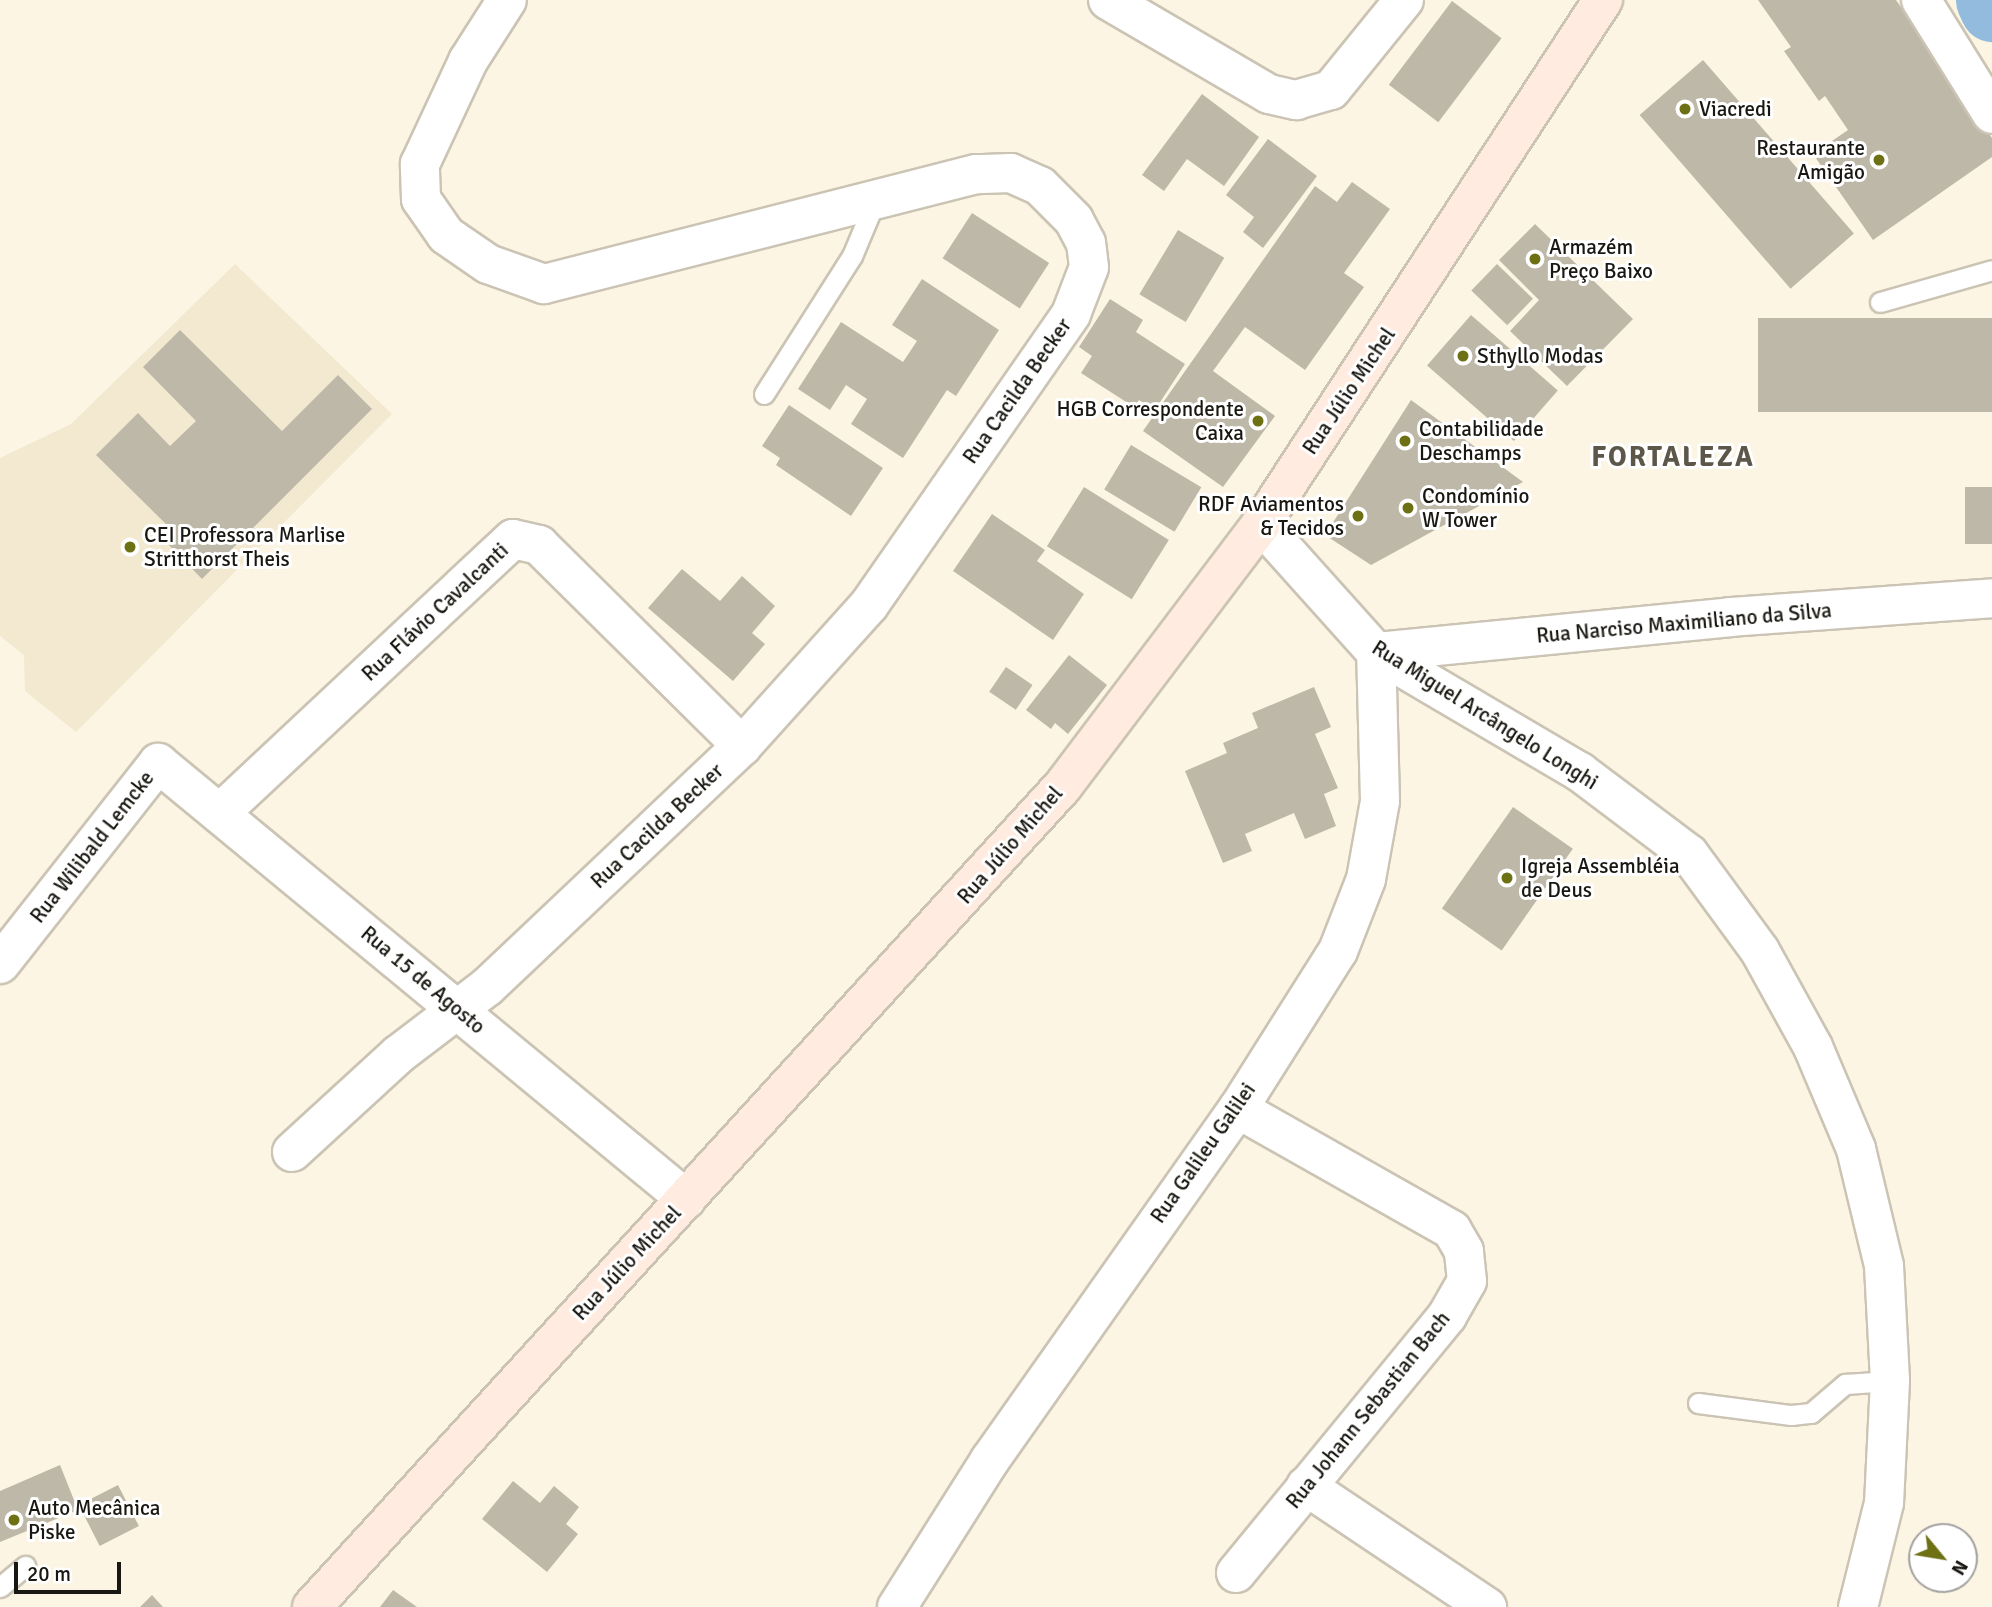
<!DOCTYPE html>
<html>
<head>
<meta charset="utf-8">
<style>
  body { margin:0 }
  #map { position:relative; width:1992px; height:1607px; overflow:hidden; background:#fcf5e4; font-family:Signika,sans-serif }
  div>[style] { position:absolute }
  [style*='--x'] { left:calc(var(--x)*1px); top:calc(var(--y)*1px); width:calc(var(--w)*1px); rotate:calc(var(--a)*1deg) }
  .built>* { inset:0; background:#f3e9d1 }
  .river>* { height:65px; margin:-32.5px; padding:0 32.5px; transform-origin:32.5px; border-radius:32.5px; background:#92bbde }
  .building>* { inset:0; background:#beb8a8; transform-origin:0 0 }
  .roads { filter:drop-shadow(2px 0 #cbc4b4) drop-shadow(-2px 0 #cbc4b4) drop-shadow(0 2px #cbc4b4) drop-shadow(0 -2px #cbc4b4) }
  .lane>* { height:19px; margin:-9.5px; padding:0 9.5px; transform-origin:9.5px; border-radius:9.5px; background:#fff }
  .street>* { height:38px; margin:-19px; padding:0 19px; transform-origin:19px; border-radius:19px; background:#fff }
  .secondary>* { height:38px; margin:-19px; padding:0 19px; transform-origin:19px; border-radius:19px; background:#ffebdf }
  .dots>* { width:19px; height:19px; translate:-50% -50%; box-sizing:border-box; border:4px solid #fff; border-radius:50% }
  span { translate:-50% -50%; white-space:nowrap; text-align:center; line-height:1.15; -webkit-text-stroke:6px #fff; paint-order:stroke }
  .poi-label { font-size:21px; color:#191711 }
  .left { translate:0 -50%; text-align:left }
  .right { translate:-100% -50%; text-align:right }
  .street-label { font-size:21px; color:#191711 }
  .district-label { font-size:28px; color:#5d5749; font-weight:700; letter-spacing:2px }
  .north { position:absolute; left:1908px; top:1523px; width:70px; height:70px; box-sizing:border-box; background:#fff; border:2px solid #a3a2a0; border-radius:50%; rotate:120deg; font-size:19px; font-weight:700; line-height:28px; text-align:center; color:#191711 }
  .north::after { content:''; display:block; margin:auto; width:24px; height:32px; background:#6e7014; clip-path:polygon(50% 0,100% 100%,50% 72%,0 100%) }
  .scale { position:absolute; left:14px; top:1562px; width:107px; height:32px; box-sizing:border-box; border:4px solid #191711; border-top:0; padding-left:9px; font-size:21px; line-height:24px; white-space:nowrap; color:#191711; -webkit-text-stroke:5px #fff; paint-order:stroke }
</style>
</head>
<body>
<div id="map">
  <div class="built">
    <i style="clip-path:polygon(235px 264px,392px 414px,76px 732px,25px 691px,24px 655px,0 636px,0 458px,71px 424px)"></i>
  </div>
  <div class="river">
    <i style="--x:1988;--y:0;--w:10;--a:66"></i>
  </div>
  <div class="building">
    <i style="clip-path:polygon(1758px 0,1896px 0,1992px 138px,1992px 157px,1873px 240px,1813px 154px,1848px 130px,1825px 96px,1819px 101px,1784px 51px,1791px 47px)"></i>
    <i style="left:1452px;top:1px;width:62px;height:105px;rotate:37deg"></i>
    <i style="left:1703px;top:60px;width:230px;height:84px;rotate:49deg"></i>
    <i style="clip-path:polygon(1202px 94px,1259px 137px,1224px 186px,1187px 159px,1164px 191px,1142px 175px)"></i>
    <i style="clip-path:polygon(1268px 139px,1317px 176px,1263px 248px,1243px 232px,1254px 217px,1226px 195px)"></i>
    <i style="clip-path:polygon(1352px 182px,1390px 209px,1344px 273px,1364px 287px,1305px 370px,1245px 327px,1213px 371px,1275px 416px,1223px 487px,1143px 431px,1315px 186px,1337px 202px)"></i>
    <i style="left:972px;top:213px;width:92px;height:54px;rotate:33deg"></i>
    <i style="clip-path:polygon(1535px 224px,1633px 319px,1567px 386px,1510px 331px,1539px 300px,1499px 260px)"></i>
    <i style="left:1178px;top:230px;width:54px;height:75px;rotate:31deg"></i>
    <i style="left:1497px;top:264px;width:50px;height:37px;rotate:44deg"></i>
    <i style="clip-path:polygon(922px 279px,999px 330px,956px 396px,947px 390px,903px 458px,851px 424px,867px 399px,846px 385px,830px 410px,798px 389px,841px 322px,903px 362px,917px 341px,892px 325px)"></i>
    <i style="clip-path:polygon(1110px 299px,1143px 320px,1136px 332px,1185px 364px,1155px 410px,1139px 400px,1134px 407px,1081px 373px,1092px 356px,1079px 347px)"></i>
    <i style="left:1471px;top:315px;width:115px;height:67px;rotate:41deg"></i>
    <i style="left:1992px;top:318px;width:94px;height:234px;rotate:90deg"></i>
    <i style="clip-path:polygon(180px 330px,282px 431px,338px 375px,372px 409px,202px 579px,163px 539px,172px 530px,96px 455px,138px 413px,170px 446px,196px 421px,143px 367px)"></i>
    <i style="clip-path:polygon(1411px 400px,1523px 482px,1371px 565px,1325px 535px)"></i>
    <i style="clip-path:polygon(789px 405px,883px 468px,851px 516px,776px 465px,780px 458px,762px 446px)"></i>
    <i style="left:1131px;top:445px;width:82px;height:52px;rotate:31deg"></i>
    <i style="left:1084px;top:487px;width:100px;height:70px;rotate:32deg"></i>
    <i style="left:1992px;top:487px;width:57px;height:27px;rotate:90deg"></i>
    <i style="clip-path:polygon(992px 514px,1045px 550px,1037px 561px,1084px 594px,1053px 640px,953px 571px)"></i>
    <i style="clip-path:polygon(682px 569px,720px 601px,742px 576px,775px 606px,752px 633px,765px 644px,733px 681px,648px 608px)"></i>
    <i style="clip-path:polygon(1069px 655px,1107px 685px,1068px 734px,1055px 723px,1051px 729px,1026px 710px)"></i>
    <i style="left:1006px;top:667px;width:32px;height:30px;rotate:34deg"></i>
    <i style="clip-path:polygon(1314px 687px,1331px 727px,1315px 734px,1338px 788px,1324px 794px,1336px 826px,1305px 839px,1294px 813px,1245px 834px,1252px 851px,1223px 863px,1185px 771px,1227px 753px,1223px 743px,1258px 728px,1252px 713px)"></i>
    <i style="left:1513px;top:807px;width:73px;height:124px;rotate:35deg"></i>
    <i style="clip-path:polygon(60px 1465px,78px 1510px,0 1542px,0 1491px)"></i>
    <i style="clip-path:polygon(513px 1481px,540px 1503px,554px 1486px,579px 1507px,566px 1524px,578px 1534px,547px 1572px,482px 1519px)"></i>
    <i style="left:118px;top:1485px;width:46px;height:44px;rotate:63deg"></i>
    <i style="clip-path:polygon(393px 1590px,417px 1607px,380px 1607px)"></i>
    <i style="clip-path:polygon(152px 1595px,163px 1607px,140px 1607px)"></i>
  </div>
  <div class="roads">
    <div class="lane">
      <i style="--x:1880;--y:302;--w:116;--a:-15.9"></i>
      <i style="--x:764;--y:394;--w:164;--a:-57.5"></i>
      <i style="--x:852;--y:256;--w:62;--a:-67.2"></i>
      <i style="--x:1698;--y:1403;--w:94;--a:7.4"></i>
      <i style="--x:1791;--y:1415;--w:20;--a:-6"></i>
      <i style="--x:1811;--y:1413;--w:45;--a:-40.5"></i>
      <i style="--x:1845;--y:1384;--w:45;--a:-3.8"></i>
      <i style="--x:0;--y:1587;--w:33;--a:-40"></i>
    </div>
    <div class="street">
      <i style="--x:1108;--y:0;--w:186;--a:30.3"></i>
      <i style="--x:1269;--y:94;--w:28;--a:13"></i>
      <i style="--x:1296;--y:100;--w:36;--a:-16"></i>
      <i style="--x:1331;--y:90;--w:116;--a:-51"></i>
      <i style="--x:1921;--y:0;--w:134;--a:58.1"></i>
      <i style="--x:1261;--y:524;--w:172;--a:48.1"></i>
      <i style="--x:1376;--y:652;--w:237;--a:30.5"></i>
      <i style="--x:1580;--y:772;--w:136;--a:37"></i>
      <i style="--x:1689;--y:854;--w:120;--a:53.8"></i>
      <i style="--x:1760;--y:951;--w:110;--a:61.1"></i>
      <i style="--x:1813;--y:1047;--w:111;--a:67.1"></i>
      <i style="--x:1856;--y:1149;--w:120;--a:76.5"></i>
      <i style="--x:1884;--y:1266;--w:115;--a:87"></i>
      <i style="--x:1890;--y:1381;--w:122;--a:92.8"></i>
      <i style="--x:1884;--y:1503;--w:107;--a:104"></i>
      <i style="--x:220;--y:813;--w:401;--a:-43.1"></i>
      <i style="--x:513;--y:539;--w:27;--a:13"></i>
      <i style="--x:539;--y:545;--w:286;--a:44.7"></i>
      <i style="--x:0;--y:964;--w:256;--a:-51.8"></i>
      <i style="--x:158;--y:763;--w:685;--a:39.55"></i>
      <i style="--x:292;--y:1152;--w:145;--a:-42.5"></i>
      <i style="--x:399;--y:1054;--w:111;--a:-37.3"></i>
      <i style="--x:487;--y:987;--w:351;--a:-43.4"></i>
      <i style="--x:742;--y:746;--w:190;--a:-48"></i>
      <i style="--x:869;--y:605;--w:354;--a:-55.2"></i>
      <i style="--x:1071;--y:314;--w:50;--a:-69"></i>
      <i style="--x:1089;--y:267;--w:24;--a:-97"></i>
      <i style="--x:1086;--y:243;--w:26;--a:-118"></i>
      <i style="--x:1074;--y:220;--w:48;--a:-135"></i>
      <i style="--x:1040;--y:186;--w:32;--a:-156"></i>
      <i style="--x:1011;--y:173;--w:35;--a:178"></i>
      <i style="--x:976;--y:174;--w:446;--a:165.7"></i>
      <i style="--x:544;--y:284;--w:59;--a:-160.3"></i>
      <i style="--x:488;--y:264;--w:51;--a:-145.4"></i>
      <i style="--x:446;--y:235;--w:44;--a:-124.8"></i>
      <i style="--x:421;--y:199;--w:35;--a:-92"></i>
      <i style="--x:420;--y:164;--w:114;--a:-65"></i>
      <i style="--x:468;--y:61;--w:72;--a:-57.4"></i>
      <i style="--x:1306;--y:1486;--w:218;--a:33.8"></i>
      <i style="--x:1236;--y:1573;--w:333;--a:-50.6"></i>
      <i style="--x:1447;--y:1316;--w:40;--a:-60.3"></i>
      <i style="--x:1467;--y:1281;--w:30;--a:-96"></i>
      <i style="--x:1464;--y:1251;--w:24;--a:-120"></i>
      <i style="--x:1452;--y:1230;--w:246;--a:-150.5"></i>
      <i style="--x:897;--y:1607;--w:174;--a:-57.7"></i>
      <i style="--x:990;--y:1460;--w:430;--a:-54.8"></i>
      <i style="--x:1238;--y:1109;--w:187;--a:-57.7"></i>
      <i style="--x:1338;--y:951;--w:77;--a:-68.7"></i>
      <i style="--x:1366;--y:879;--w:79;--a:-79.8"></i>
      <i style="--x:1380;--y:801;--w:149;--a:-91.5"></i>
      <i style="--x:1376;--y:652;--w:356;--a:-5.6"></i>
      <i style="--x:1730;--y:617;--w:263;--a:-4.1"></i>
    </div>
    <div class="secondary">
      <i style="--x:312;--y:1607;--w:1113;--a:-47.55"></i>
      <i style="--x:1063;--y:786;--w:328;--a:-52.9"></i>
      <i style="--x:1261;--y:524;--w:626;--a:-56.87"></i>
    </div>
  </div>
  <div class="dots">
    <i style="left:1685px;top:109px;background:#6e7014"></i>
    <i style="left:1879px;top:160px;background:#6e7014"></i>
    <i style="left:1535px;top:259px;background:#6e7014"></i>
    <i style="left:1463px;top:356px;background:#6e7014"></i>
    <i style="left:1258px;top:421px;background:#6e7014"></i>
    <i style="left:1405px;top:441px;background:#6e7014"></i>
    <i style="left:1408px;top:508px;background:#6e7014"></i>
    <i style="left:1358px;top:516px;background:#6e7014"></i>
    <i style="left:130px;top:547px;background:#6e7014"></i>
    <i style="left:1507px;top:878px;background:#6e7014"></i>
    <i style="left:14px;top:1520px;background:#6e7014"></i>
  </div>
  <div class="poi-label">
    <span class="left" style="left:1699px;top:109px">Viacredi</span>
    <span class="right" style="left:1865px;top:160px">Restaurante<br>Amigão</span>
    <span class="left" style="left:1549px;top:259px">Armazém<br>Preço Baixo</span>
    <span class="left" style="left:1477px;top:356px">Sthyllo Modas</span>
    <span class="right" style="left:1244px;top:421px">HGB Correspondente<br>Caixa</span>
    <span class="left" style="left:1419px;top:441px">Contabilidade<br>Deschamps</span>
    <span class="left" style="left:1422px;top:508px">Condomínio<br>W Tower</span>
    <span class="right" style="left:1344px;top:516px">RDF Aviamentos<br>&amp; Tecidos</span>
    <span class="left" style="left:144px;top:547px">CEI Professora Marlise<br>Stritthorst Theis</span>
    <span class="left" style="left:1521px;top:878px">Igreja Assembléia<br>de Deus</span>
    <span class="left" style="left:28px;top:1520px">Auto Mecânica<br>Piske</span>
  </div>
  <div class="street-label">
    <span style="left:1017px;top:391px;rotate:-55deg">Rua Cacilda Becker</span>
    <span style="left:1349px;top:391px;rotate:-56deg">Rua Júlio Michel</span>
    <span style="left:435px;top:612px;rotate:-43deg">Rua Flávio Cavalcanti</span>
    <span style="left:1684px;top:623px;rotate:-5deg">Rua Narciso Maximiliano da Silva</span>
    <span style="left:1485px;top:715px;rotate:32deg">Rua Miguel Arcângelo Longhi</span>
    <span style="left:657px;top:826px;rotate:-43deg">Rua Cacilda Becker</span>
    <span style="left:1010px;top:845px;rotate:-49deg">Rua Júlio Michel</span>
    <span style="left:92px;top:847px;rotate:-52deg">Rua Wilibald Lemcke</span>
    <span style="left:423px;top:980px;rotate:40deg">Rua 15 de Agosto</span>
    <span style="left:1203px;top:1153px;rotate:-55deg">Rua Galileu Galilei</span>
    <span style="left:627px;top:1263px;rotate:-47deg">Rua Júlio Michel</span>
    <span style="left:1368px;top:1410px;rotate:-51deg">Rua Johann Sebastian Bach</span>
  </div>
  <div class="district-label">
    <span style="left:1673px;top:457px">FORTALEZA</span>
  </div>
  <div class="north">N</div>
  <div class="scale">20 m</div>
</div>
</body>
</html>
